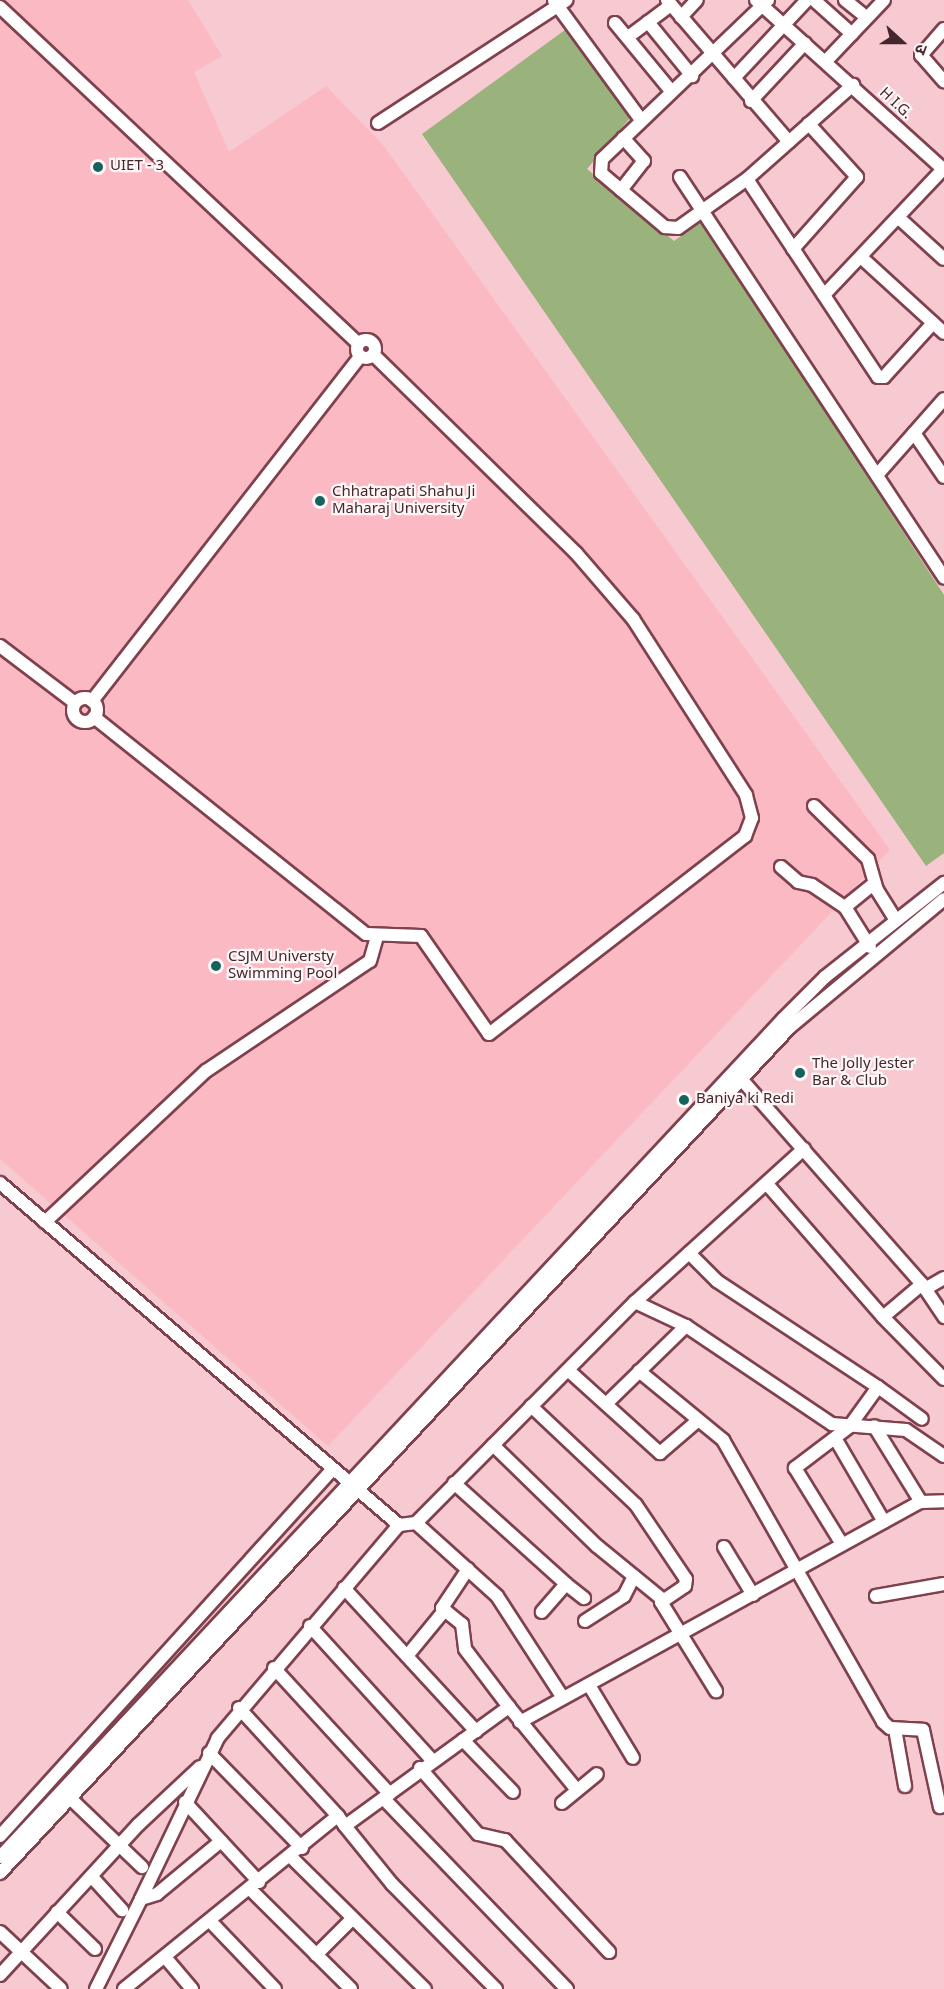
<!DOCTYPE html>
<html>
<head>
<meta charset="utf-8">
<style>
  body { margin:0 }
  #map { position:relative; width:944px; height:1989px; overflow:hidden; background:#f7c9d0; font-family:Georgia,"Noto Sans Devanagari",serif }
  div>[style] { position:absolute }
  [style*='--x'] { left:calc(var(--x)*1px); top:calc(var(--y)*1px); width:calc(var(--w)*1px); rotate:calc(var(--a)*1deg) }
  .built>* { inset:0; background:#fbb9c3 }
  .green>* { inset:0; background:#9ab27c }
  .roads { filter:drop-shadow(2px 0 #80414e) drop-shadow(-2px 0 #80414e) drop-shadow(0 2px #80414e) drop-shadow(0 -2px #80414e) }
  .minor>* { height:12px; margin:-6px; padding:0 6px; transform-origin:6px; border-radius:6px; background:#fff }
  .minor>.ring { margin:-6px; padding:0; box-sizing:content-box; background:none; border:12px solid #fff; border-radius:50% }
  .dots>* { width:16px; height:16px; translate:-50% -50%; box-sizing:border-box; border:3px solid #fef6f7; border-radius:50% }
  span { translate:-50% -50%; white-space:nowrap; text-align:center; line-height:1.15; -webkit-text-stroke:4.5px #fef6f7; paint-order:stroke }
  .street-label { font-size:15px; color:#43272c }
  .poi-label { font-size:15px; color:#43272c }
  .left { translate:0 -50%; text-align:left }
  .north { position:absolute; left:872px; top:12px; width:60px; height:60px; -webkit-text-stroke:4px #fef6f7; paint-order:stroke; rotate:111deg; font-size:16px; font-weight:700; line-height:24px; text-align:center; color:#43272c }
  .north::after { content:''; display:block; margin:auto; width:21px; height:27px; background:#43272c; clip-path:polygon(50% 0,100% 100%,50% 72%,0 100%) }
</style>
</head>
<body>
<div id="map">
  <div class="built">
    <i style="clip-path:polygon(0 0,188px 0,222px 56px,194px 72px,229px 152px,326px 86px,383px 145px,890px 850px,328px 1446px,0 1159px)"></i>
  </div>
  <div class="green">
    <i style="clip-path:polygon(569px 27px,630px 118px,587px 169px,674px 241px,702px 221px,944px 595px,944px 853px,926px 866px,422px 134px)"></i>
  </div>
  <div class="roads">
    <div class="minor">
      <i style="--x:667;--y:0;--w:187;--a:49.3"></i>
      <i style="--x:756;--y:0;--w:252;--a:42.1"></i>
      <i style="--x:768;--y:0;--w:230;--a:136.2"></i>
      <i style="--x:602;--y:159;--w:14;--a:94"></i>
      <i style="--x:601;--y:173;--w:84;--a:40.2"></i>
      <i style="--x:665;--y:227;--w:13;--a:4"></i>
      <i style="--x:678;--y:228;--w:85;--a:-35.4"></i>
      <i style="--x:747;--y:179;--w:142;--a:-41.6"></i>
      <i style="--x:814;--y:0;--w:51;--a:41.8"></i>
      <i style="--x:845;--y:0;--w:28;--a:39"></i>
      <i style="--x:554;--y:1;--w:147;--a:53.8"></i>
      <i style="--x:0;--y:7;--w:492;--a:43.2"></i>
      <i style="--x:681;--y:17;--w:23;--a:-47"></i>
      <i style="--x:648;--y:22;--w:70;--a:50.8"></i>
      <i style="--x:615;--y:23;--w:88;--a:50.5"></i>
      <i style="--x:944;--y:29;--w:35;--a:131"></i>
      <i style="--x:921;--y:55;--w:35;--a:49"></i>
      <i style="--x:628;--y:37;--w:54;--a:-36.7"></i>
      <i style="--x:826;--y:61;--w:84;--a:-46.4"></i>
      <i style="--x:734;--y:78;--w:107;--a:-46.9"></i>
      <i style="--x:751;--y:101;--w:79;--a:-47"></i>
      <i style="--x:378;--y:123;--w:225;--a:-33.1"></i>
      <i style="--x:680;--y:177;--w:480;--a:56.6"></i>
      <i style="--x:747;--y:179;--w:237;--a:56.5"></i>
      <i style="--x:878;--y:377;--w:6;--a:0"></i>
      <i style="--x:884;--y:377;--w:73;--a:-47.8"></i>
      <i style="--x:621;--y:190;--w:37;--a:-52"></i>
      <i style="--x:644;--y:161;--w:31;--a:-132"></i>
      <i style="--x:900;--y:219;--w:59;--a:42.3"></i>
      <i style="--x:793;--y:249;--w:96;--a:-48.4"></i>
      <i style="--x:857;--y:177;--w:72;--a:-132.2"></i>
      <i style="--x:862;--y:258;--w:111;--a:42.4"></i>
      <i style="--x:824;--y:295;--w:175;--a:-46.6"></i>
      <i class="ring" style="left:357px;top:340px;width:6px;height:6px"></i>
      <i style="--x:914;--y:433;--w:53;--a:55.7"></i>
      <i style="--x:877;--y:475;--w:101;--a:-48.6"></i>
      <i style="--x:0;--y:646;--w:94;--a:37.2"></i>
      <i class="ring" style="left:73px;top:698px;width:12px;height:12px"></i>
      <i style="--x:92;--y:701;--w:437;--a:-52.1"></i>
      <i style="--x:94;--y:717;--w:348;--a:38.6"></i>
      <i style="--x:366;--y:934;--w:55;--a:2.1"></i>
      <i style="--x:421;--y:936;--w:119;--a:55.2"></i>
      <i style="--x:489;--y:1034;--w:324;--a:-37.7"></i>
      <i style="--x:745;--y:836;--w:19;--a:-69"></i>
      <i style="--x:752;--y:818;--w:24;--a:-105"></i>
      <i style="--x:746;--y:795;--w:209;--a:-122.7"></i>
      <i style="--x:633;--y:619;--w:87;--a:-130.8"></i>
      <i style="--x:576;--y:553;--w:284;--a:-135.6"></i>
      <i style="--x:814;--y:806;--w:76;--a:44.5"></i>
      <i style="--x:868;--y:859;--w:32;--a:74"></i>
      <i style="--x:877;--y:890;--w:36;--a:58"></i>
      <i style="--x:781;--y:867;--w:23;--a:41"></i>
      <i style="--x:798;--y:882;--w:14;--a:12"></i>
      <i style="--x:812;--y:885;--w:40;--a:34"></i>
      <i style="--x:845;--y:907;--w:47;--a:58"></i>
      <i style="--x:845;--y:907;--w:38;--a:-39"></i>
      <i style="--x:742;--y:1080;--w:272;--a:48.6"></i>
      <i style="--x:922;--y:1284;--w:40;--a:56"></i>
      <i style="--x:0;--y:1183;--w:526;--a:40.6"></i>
      <i style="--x:399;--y:1525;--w:280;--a:130.4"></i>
      <i style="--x:218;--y:1738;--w:178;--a:115.6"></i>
      <i style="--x:141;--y:1899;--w:17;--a:-17"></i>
      <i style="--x:157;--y:1894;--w:83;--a:-39.6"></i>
      <i style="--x:767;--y:1184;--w:176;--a:48.9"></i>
      <i style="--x:883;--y:1317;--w:51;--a:-40.2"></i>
      <i style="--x:45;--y:1222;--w:221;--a:-43.2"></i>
      <i style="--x:206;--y:1071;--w:197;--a:-33.9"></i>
      <i style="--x:370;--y:961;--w:25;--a:-74"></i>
      <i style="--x:689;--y:1253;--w:40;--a:45"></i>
      <i style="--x:717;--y:1281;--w:193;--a:33.4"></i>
      <i style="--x:878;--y:1387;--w:49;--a:125.9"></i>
      <i style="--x:849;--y:1427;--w:68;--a:142.8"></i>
      <i style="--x:795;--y:1468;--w:89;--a:58.3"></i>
      <i style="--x:925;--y:1289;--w:22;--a:-30"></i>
      <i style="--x:635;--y:1302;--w:56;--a:25.2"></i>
      <i style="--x:686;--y:1326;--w:176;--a:33.9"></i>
      <i style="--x:832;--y:1424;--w:74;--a:4.6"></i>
      <i style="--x:906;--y:1430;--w:46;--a:34.4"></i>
      <i style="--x:883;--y:1317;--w:87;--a:45.5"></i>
      <i style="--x:568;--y:1370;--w:124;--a:42.1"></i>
      <i style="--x:660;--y:1453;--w:48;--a:-40.7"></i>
      <i style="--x:639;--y:1371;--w:109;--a:39.4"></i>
      <i style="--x:723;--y:1440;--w:324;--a:60.4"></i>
      <i style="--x:883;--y:1722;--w:9;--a:41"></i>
      <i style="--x:890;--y:1728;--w:33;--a:3"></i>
      <i style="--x:923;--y:1730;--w:79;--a:77.6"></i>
      <i style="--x:878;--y:1387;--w:54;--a:36"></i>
      <i style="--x:606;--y:1404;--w:112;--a:-44.3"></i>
      <i style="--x:531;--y:1406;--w:144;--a:43.3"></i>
      <i style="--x:636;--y:1505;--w:89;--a:56"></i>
      <i style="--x:686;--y:1579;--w:7;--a:98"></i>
      <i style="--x:685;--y:1586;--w:29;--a:146"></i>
      <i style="--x:661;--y:1602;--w:105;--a:58.3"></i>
      <i style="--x:835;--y:1438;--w:97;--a:59.7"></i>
      <i style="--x:493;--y:1445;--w:145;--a:44.2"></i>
      <i style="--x:597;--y:1546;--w:84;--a:39.2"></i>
      <i style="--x:454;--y:1483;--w:151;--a:42"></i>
      <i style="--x:566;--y:1584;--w:37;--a:131"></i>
      <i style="--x:921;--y:1502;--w:23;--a:-2"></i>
      <i style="--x:416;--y:1523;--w:109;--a:42"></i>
      <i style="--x:497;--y:1596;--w:121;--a:57.1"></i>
      <i style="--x:399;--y:1525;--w:17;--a:-7"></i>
      <i style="--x:416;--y:1523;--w:311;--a:-45.3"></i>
      <i style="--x:635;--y:1302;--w:228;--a:-42.2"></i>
      <i style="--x:724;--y:1547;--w:56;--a:58.9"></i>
      <i style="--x:468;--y:1569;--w:47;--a:123.7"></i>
      <i style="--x:442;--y:1608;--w:26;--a:39"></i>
      <i style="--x:462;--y:1624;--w:25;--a:83"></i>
      <i style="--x:465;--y:1649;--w:73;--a:52.8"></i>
      <i style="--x:566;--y:1584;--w:23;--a:38"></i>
      <i style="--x:344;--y:1588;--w:195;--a:47.3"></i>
      <i style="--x:876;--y:1596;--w:69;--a:-10"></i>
      <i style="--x:585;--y:1621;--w:46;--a:-32.7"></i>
      <i style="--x:624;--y:1596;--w:22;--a:-63"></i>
      <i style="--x:310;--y:1626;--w:181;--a:47.7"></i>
      <i style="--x:407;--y:1656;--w:58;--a:-50.6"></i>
      <i style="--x:274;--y:1668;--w:171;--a:47.4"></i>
      <i style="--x:589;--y:1685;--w:85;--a:58.9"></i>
      <i style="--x:239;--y:1708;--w:147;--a:47.5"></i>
      <i style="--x:520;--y:1722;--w:457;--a:-28.8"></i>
      <i style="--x:921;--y:1502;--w:89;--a:-121.7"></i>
      <i style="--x:895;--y:1729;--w:58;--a:80"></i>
      <i style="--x:463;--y:1740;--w:72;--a:46.1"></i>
      <i style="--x:209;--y:1753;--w:133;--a:45.6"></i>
      <i style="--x:420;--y:1768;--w:88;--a:48.7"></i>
      <i style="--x:478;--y:1834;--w:28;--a:13"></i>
      <i style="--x:505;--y:1840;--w:153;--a:47.1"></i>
      <i style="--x:70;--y:1798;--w:100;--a:43.8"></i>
      <i style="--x:384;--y:1799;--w:264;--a:46.1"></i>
      <i style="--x:185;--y:1802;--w:109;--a:47.2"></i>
      <i style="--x:562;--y:1803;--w:45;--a:-39.6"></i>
      <i style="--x:345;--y:1826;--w:75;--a:51"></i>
      <i style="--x:392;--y:1884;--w:148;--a:45.3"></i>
      <i style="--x:0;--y:1836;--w:494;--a:-47.8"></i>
      <i style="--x:0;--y:1857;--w:1147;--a:-46.94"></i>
      <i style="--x:783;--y:1019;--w:59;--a:-45"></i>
      <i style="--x:825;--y:977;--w:152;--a:-38.3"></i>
      <i style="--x:291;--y:1857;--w:188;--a:44.6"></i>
      <i style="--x:0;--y:1873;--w:1158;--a:-46.96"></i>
      <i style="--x:790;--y:1027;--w:200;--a:-39.7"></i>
      <i style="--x:92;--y:1877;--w:45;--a:47.7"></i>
      <i style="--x:250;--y:1889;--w:142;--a:44.7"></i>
      <i style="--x:57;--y:1912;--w:53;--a:44.2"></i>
      <i style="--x:210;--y:1921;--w:94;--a:46.3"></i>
      <i style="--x:0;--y:1932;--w:83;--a:43.1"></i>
      <i style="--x:316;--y:1955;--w:52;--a:-45"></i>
      <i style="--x:165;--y:1957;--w:42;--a:49.8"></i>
      <i style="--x:0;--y:1975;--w:204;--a:-47.4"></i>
      <i style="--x:138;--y:1825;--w:85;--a:-43.1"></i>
      <i style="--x:96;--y:1989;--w:101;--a:-63.4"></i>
      <i style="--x:124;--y:1989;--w:275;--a:-39"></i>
      <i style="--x:338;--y:1816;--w:12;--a:55"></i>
      <i style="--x:345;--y:1826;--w:203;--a:-36"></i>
      <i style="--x:509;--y:1707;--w:107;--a:50.7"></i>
    </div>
  </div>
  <div class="dots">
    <i style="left:98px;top:167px;background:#15635e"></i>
    <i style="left:320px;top:501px;background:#15635e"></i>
    <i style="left:216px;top:966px;background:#15635e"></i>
    <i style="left:800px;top:1073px;background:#15635e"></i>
    <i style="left:684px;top:1100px;background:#15635e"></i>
  </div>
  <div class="street-label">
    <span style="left:895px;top:104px;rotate:43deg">H I.G.</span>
  </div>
  <div class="poi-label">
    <span class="left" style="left:110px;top:167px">UIET - 3</span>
    <span class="left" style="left:332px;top:501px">Chhatrapati Shahu Ji<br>Maharaj University</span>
    <span class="left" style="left:228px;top:966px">CSJM Universty<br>Swimming Pool</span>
    <span class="left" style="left:812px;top:1073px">The Jolly Jester<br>Bar &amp; Club</span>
    <span class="left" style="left:696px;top:1100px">Baniya ki Redi</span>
  </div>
  <div class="north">उ</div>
</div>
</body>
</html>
